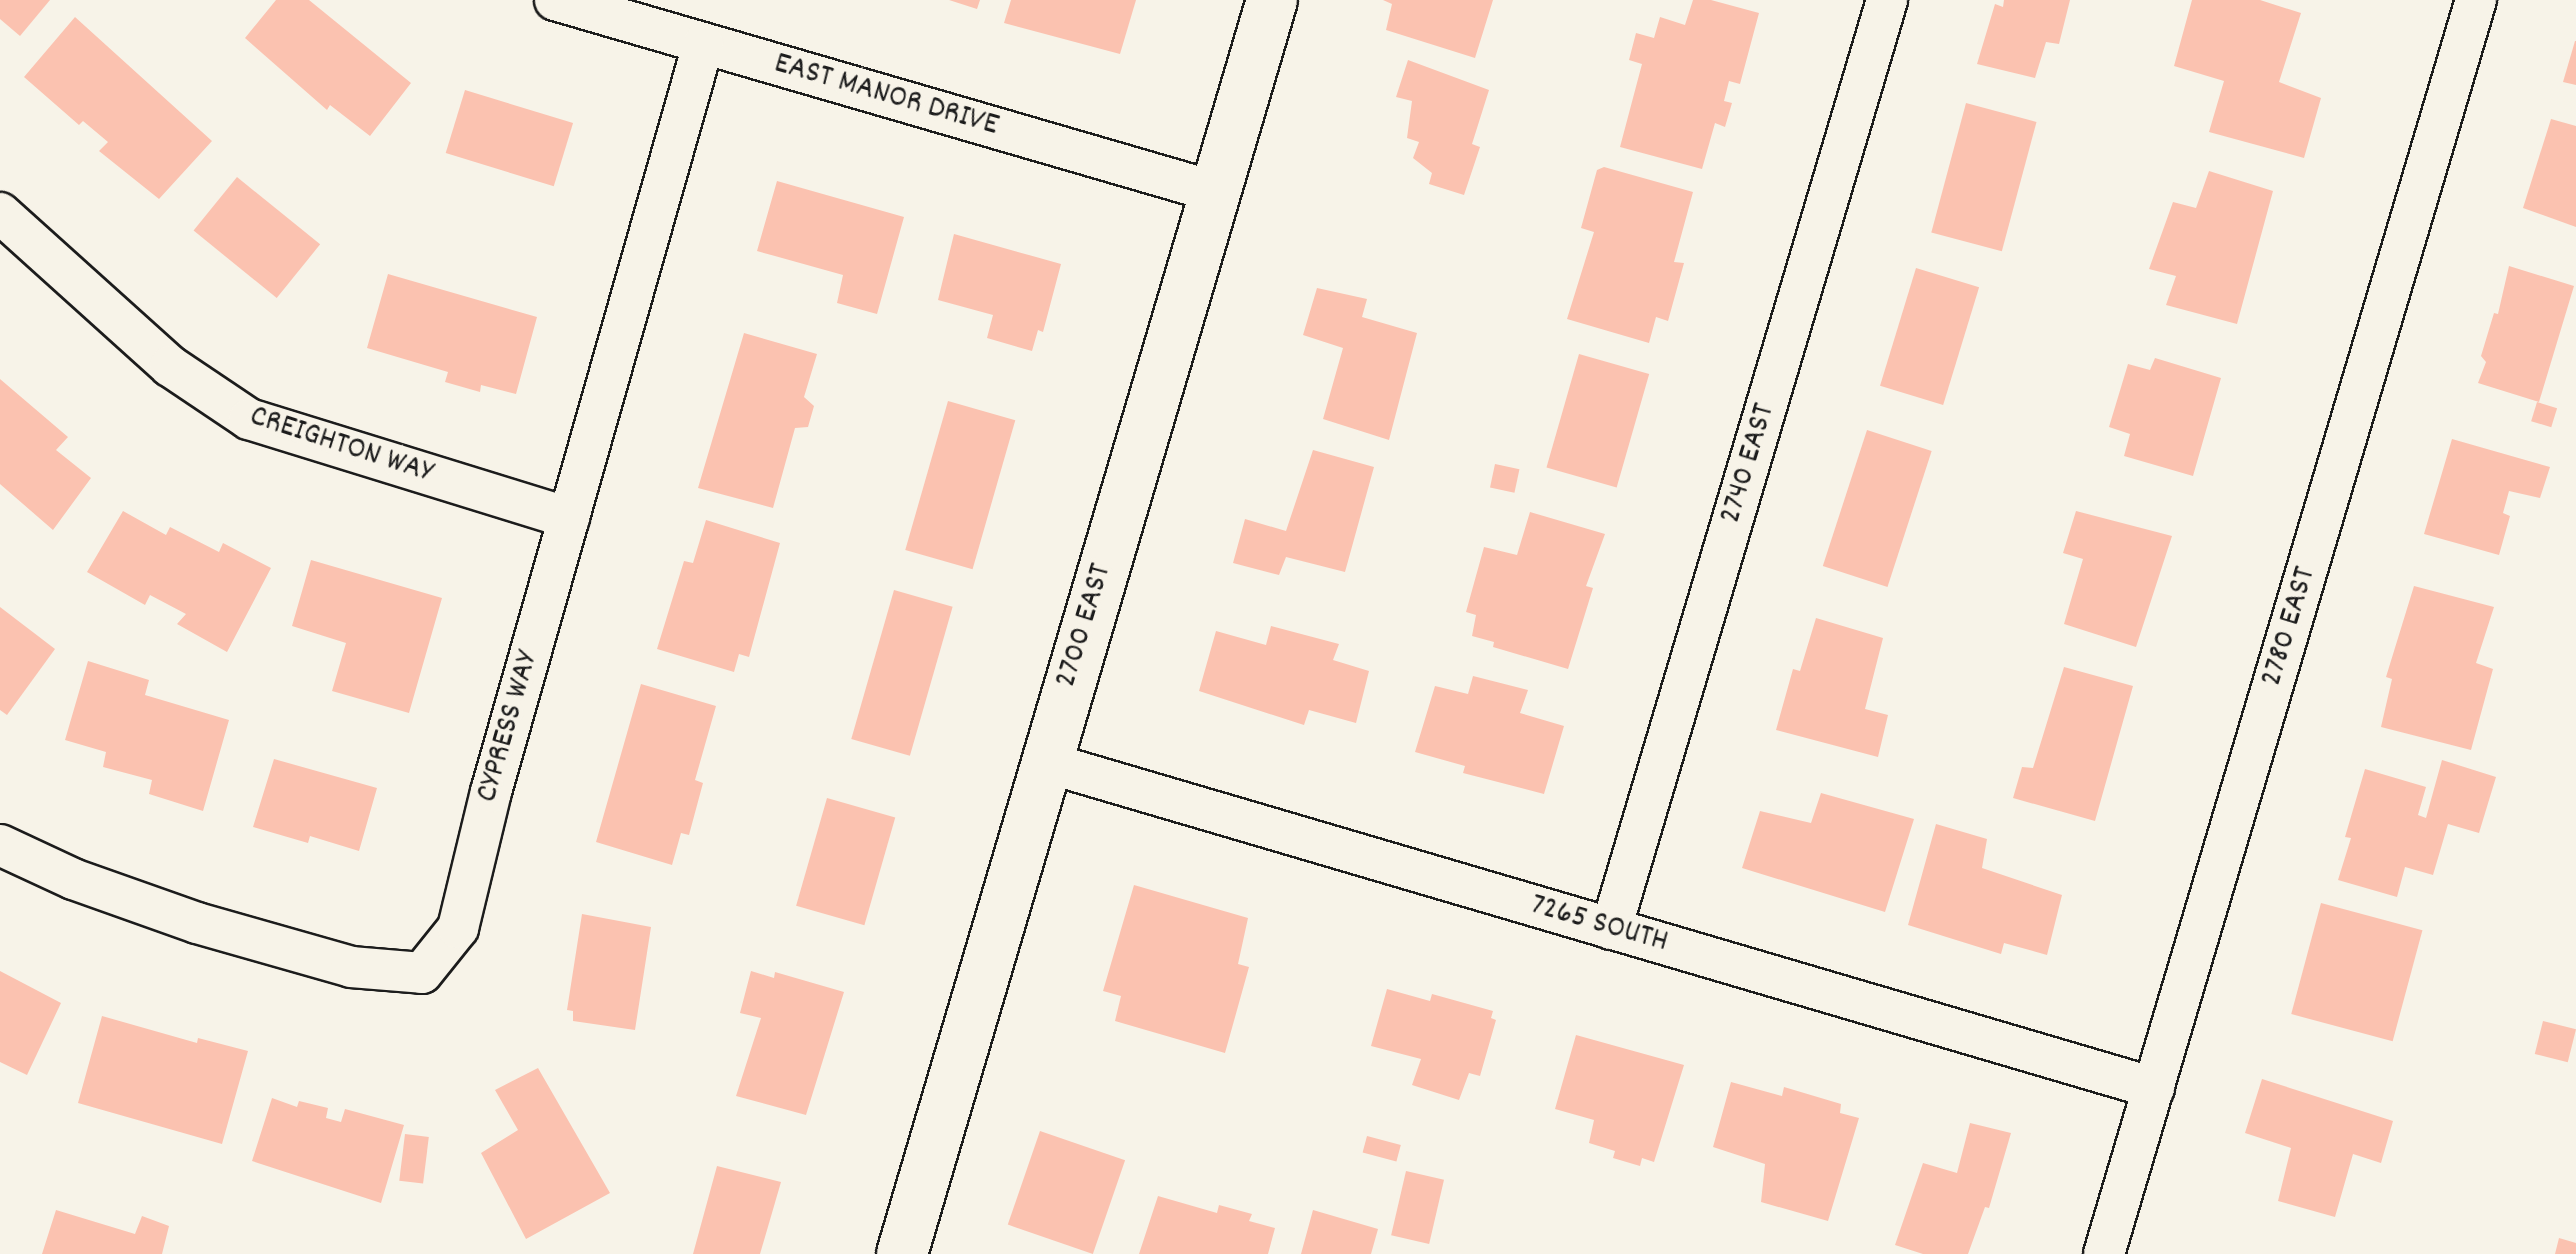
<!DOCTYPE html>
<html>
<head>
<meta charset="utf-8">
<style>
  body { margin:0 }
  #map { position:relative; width:2576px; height:1254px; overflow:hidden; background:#f7f3e8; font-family:Dekko,sans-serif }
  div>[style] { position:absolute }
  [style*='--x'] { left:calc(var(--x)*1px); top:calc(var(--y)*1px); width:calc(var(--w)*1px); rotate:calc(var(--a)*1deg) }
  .building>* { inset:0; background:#fbc2b0; transform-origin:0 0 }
  .roads { filter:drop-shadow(2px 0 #1c1c1c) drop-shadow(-2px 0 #1c1c1c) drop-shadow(0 2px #1c1c1c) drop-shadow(0 -2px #1c1c1c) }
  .minor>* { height:40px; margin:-20px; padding:0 20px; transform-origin:20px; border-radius:20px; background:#f7f3e8 }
  .tertiary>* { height:50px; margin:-25px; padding:0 25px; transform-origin:25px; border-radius:25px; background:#f7f3e8 }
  span { translate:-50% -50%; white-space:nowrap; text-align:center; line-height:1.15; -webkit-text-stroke:9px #f7f3e8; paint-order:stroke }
  .street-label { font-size:32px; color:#1c1c1c }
</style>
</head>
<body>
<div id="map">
  <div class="building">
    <i style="clip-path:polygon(0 0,50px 0,20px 36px,0 19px)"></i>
    <i style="clip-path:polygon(276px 0,309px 0,411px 83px,370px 136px,330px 105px,327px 110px,245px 38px)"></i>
    <i style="clip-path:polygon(949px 0,980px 0,977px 9px)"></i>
    <i style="clip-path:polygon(1011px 0,1136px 0,1120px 54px,1004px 23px)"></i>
    <i style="clip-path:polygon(1493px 0,1475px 58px,1386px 30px,1392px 4px,1383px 0)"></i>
    <i style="clip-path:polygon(1693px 0,1711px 0,1759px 13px,1740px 84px,1729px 81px,1724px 101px,1732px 103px,1725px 127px,1715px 123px,1702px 169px,1620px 147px,1642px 64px,1629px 60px,1636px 33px,1654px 38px,1660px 17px,1685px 25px)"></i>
    <i style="clip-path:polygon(2004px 0,2070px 0,2059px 44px,2046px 42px,2035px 78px,1977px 64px,1995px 4px,2003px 7px)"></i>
    <i style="clip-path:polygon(2192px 0,2260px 0,2301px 13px,2279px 82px,2321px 98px,2304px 158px,2209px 132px,2224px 81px,2174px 66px)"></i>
    <i style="clip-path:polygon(75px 17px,212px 141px,159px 199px,99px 151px,108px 142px,83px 121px,79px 125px,24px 77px)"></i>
    <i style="clip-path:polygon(2575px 41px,2576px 41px,2576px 85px,2563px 82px)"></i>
    <i style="clip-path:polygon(1408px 60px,1489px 90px,1472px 144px,1480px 147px,1464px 195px,1429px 184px,1432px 173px,1413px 158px,1419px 142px,1407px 138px,1412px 101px,1396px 97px)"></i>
    <i style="left:465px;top:90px;width:113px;height:66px;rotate:17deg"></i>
    <i style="left:1966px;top:103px;width:73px;height:134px;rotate:15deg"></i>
    <i style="clip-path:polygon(2551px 119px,2576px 126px,2576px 227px,2523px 208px)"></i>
    <i style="clip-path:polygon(1604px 167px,1693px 192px,1674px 262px,1684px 263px,1668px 321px,1656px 317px,1649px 343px,1567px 319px,1594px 232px,1581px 228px,1597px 170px)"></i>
    <i style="clip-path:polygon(2209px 171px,2273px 191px,2237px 324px,2166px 305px,2176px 276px,2149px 269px,2173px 202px,2196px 208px)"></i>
    <i style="left:237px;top:177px;width:107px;height:69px;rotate:39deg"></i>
    <i style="clip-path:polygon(777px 181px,904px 217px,877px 314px,837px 303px,843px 275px,757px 251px)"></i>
    <i style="clip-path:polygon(954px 234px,1061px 264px,1043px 332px,1038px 330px,1032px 351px,987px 338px,993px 315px,938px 300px)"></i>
    <i style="clip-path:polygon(2509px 266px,2574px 286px,2539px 402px,2478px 383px,2486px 362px,2481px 356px,2494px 313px,2498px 314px)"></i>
    <i style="left:1916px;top:268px;width:66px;height:123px;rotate:17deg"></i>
    <i style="clip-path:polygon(388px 274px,537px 317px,516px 394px,481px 385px,480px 392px,445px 382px,448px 372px,367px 348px)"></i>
    <i style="clip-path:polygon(1317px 288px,1367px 299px,1362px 317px,1417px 333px,1389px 440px,1323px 419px,1343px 348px,1303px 335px)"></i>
    <i style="clip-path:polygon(744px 333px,817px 354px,804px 397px,814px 406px,808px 427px,795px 428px,773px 508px,698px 488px)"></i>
    <i style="left:1579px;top:354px;width:73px;height:118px;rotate:16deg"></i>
    <i style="clip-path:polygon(2155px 358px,2221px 378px,2193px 476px,2124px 456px,2130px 434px,2109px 427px,2128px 364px,2150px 370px)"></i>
    <i style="clip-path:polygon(0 379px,68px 437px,56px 450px,91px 478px,53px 530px,0 484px)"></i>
    <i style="left:948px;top:401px;width:70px;height:155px;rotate:16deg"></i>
    <i style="left:2537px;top:402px;width:21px;height:20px;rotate:17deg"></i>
    <i style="left:1867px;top:430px;width:68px;height:143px;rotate:18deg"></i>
    <i style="clip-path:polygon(2452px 439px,2550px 467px,2540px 498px,2509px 491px,2503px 513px,2510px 516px,2499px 555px,2424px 534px)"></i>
    <i style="clip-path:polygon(1313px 450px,1374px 467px,1345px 572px,1286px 557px,1279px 575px,1233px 563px,1245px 519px,1286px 531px)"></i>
    <i style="left:1495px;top:464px;width:25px;height:24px;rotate:12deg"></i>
    <i style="clip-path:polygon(123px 511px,166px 535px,170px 527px,219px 552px,223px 543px,271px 568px,227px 652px,177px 624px,186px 614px,150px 595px,145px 605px,87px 572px)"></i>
    <i style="clip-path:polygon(2076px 511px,2172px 536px,2136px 647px,2064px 624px,2083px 559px,2063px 553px)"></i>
    <i style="clip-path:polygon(1530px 512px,1605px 534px,1586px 586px,1593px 588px,1568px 669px,1493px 647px,1494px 642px,1472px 636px,1476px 615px,1466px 612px,1484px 547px,1517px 555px)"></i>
    <i style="clip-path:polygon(706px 520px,780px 543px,749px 657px,739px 654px,734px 672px,657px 649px,684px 561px,693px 563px)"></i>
    <i style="clip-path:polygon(311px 560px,442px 598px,409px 713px,332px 691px,346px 643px,292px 626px)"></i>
    <i style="clip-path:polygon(2414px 586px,2494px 607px,2476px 663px,2493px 669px,2471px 750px,2381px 727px,2392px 679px,2386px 677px)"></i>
    <i style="left:894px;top:590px;width:61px;height:155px;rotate:16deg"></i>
    <i style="clip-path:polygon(0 607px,55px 649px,7px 715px,0 710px)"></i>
    <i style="clip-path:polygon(1816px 618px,1883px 638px,1865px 709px,1888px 715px,1878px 757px,1776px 730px,1793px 669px,1800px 671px)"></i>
    <i style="clip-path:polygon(1271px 626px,1339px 644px,1333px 660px,1369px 671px,1356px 723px,1309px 710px,1304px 725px,1199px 691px,1216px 631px,1266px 645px)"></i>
    <i style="clip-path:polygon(88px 661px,149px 680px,145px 695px,229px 720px,203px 811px,149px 794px,152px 780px,103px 767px,106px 752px,65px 740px)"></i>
    <i style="clip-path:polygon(2064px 667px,2133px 686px,2095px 821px,2013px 798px,2022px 767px,2033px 768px)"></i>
    <i style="clip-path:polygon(1473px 676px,1528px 690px,1520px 713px,1564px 726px,1544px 794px,1463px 773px,1465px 766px,1415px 752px,1435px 686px,1468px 694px)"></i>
    <i style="clip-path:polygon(641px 684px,716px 706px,695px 780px,703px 783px,689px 835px,681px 833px,672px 865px,596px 842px)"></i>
    <i style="clip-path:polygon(274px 759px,377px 788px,359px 851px,310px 836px,308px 843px,253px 827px)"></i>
    <i style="clip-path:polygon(2442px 760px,2496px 777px,2479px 833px,2448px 824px,2433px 875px,2405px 867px,2397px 897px,2338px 880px,2351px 838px,2345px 837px,2365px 769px,2426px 787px,2418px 815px,2426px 818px)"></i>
    <i style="clip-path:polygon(1821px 793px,1914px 819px,1885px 912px,1742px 868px,1760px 811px,1811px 823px)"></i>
    <i style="left:827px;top:798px;width:71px;height:112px;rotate:16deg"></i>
    <i style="clip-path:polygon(1936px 824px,1987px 839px,1982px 868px,2062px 895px,2047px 955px,2004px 943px,2001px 954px,1908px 925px)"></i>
    <i style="clip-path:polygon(1134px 885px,1248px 918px,1238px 964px,1249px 967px,1225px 1053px,1115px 1021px,1121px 996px,1103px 991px)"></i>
    <i style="left:2321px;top:903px;width:105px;height:115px;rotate:15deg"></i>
    <i style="clip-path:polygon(582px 914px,651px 927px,635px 1030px,573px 1021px,573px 1011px,567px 1010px)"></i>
    <i style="clip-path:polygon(0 971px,61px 1003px,27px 1075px,0 1062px)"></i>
    <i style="clip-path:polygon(751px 971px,774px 978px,775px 972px,844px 992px,806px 1115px,736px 1096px,761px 1018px,740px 1013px)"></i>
    <i style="clip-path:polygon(1387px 989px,1430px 1001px,1432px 994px,1493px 1011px,1491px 1018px,1496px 1020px,1480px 1076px,1469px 1073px,1459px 1100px,1412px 1085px,1421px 1059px,1371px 1046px)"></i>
    <i style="clip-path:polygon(102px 1016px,197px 1043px,198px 1038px,248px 1051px,222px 1144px,78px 1103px)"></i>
    <i style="left:2543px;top:1021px;width:34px;height:34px;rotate:14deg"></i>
    <i style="clip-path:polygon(1576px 1035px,1684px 1065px,1654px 1162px,1642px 1158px,1640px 1166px,1613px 1158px,1615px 1151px,1589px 1143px,1594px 1120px,1555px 1109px)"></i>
    <i style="clip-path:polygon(538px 1068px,610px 1193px,526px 1239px,481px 1153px,518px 1130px,495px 1090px)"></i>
    <i style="clip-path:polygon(2262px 1079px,2393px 1121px,2381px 1163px,2353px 1154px,2335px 1217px,2278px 1201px,2291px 1148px,2245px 1133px)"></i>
    <i style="clip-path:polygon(1731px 1082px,1782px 1096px,1784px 1087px,1841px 1104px,1840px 1113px,1859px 1118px,1828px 1221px,1761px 1202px,1765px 1164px,1713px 1147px)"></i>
    <i style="clip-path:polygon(272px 1098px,297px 1107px,299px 1101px,328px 1108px,326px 1118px,341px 1122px,345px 1109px,404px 1125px,381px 1203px,252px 1161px)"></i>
    <i style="clip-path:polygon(1970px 1123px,2011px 1133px,1989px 1208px,1985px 1207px,1968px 1254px,1923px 1254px,1895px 1245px,1923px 1163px,1957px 1173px)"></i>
    <i style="left:1040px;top:1131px;width:90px;height:99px;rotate:19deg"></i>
    <i style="left:405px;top:1134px;width:24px;height:47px;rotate:7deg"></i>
    <i style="left:1367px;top:1136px;width:35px;height:17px;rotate:15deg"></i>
    <i style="clip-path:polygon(717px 1166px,781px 1182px,760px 1254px,693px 1254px)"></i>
    <i style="left:1406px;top:1171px;width:39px;height:66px;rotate:13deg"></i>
    <i style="clip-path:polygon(1158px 1196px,1217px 1213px,1219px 1205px,1252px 1214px,1249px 1221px,1275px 1228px,1268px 1254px,1139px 1254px)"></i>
    <i style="clip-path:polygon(56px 1210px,135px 1234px,142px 1216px,169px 1226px,162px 1254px,42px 1254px)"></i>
    <i style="clip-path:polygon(1313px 1210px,1378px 1229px,1371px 1254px,1301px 1254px)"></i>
    <i style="clip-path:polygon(2559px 1238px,2576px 1243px,2576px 1254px,2555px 1254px)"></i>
  </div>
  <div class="roads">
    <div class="minor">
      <i style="--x:555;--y:0;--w:688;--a:16.2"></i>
      <i style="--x:0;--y:213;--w:229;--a:42"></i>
      <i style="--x:170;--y:366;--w:95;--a:33.9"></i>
      <i style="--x:249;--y:419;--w:335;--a:17.2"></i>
      <i style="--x:1045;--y:762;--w:1156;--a:16.38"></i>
      <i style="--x:0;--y:845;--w:81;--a:25"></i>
      <i style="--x:73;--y:879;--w:132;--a:19.5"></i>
      <i style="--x:197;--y:923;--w:160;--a:15.9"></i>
      <i style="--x:351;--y:967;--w:71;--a:4.8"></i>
      <i style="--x:422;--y:973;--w:58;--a:-51.3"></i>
      <i style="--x:458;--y:928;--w:140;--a:-76.4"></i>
      <i style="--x:491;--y:792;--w:777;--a:-74.16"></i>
      <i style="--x:1611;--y:929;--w:969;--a:-73.45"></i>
      <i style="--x:2104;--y:1254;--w:1308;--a:-73.48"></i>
    </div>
    <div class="tertiary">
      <i style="--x:902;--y:1254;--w:1307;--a:-73.56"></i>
    </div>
  </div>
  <div class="street-label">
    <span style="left:886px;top:96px;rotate:16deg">EAST MANOR DRIVE</span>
    <span style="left:341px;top:446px;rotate:18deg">CREIGHTON WAY</span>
    <span style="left:1749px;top:464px;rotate:-73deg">2740 EAST</span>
    <span style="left:1085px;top:626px;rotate:-73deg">2700 EAST</span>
    <span style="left:2290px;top:627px;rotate:-73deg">2780 EAST</span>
    <span style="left:509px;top:727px;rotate:-74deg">CYPRESS WAY</span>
    <span style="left:1599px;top:925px;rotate:16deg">7265 SOUTH</span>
  </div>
</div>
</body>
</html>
